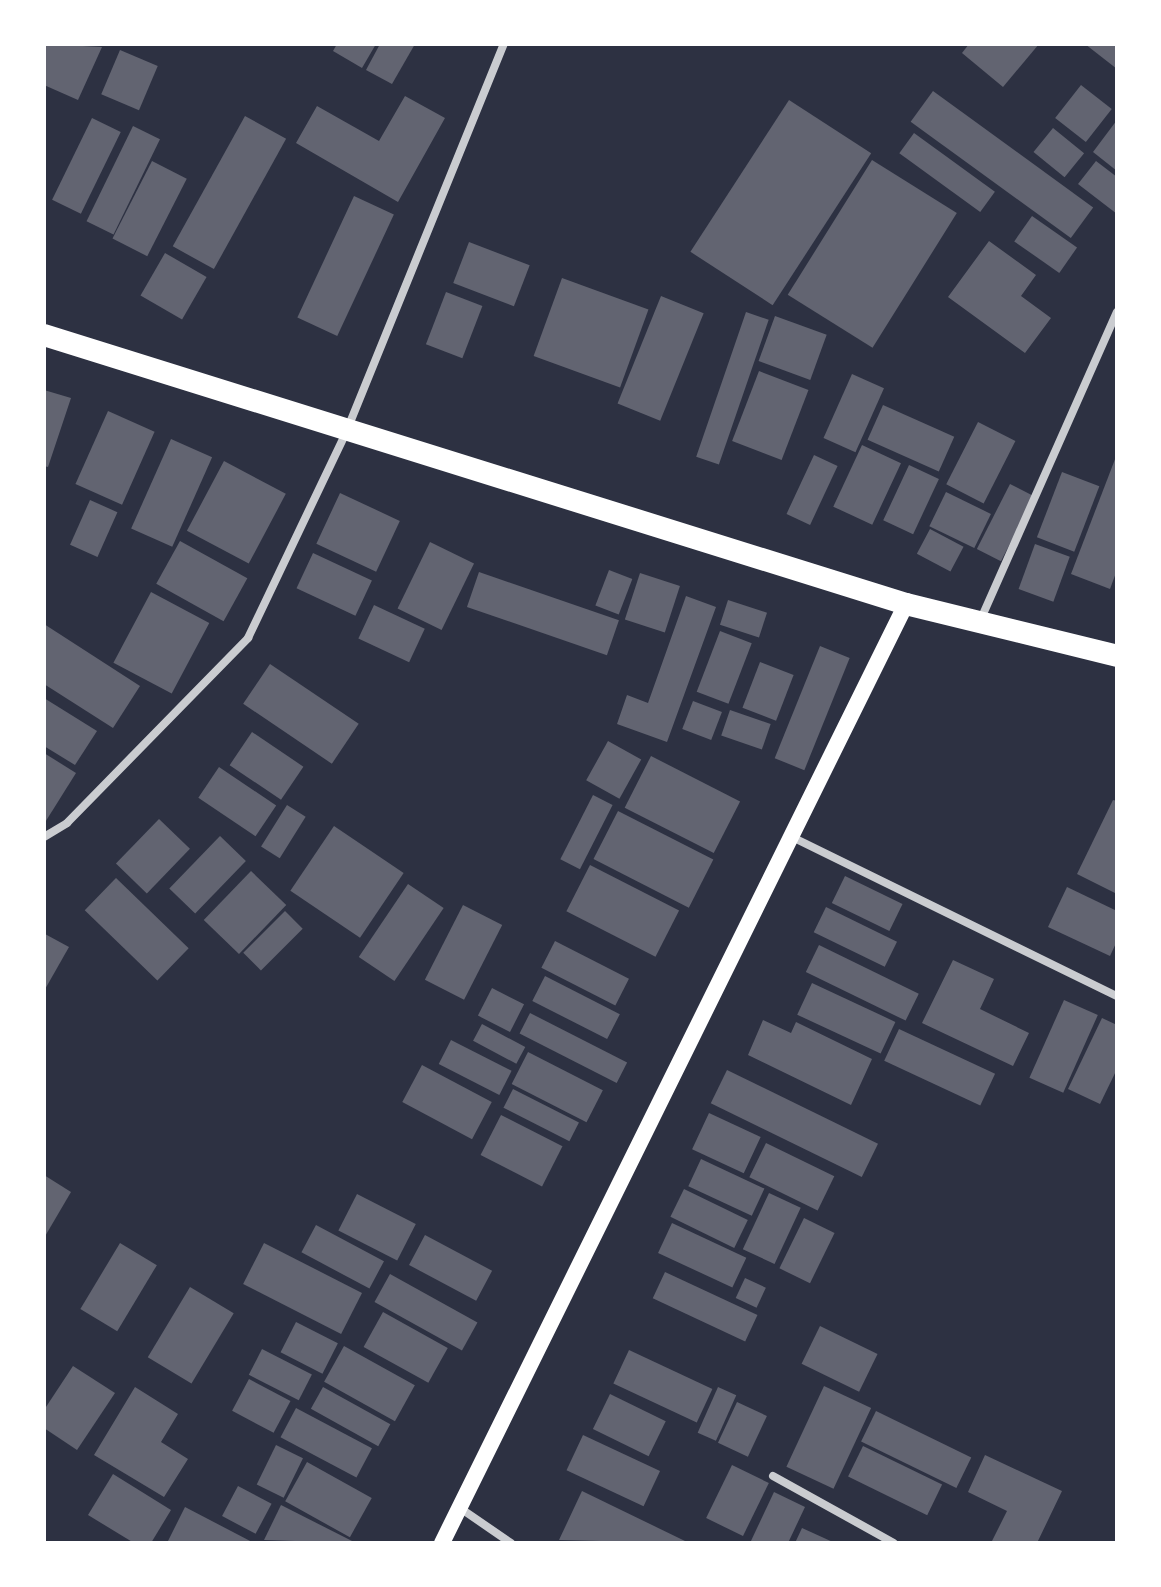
<!DOCTYPE html>
<html>
<head>
<meta charset="utf-8">
<style>
  body { margin:0 }
  #map { position:relative; width:1161px; height:1587px; overflow:hidden; background:#2d3142; font-family:"PT Sans Narrow",sans-serif }
  div>[style] { position:absolute }
  [style*='--x'] { left:calc(var(--x)*1px); top:calc(var(--y)*1px); width:calc(var(--w)*1px); rotate:calc(var(--a)*1deg) }
  .building>* { inset:0; background:#626471; transform-origin:0 0 }
  .minor>* { height:8px; margin:-4px; padding:0 4px; transform-origin:4px; border-radius:4px; background:#caccd0 }
  .secondary>* { height:16px; margin:-8px; padding:0 8px; transform-origin:8px; border-radius:8px; background:#fff }
  .trunk>* { height:22px; margin:-11px; padding:0 11px; transform-origin:11px; border-radius:11px; background:#fff }
  span { translate:-50% -50%; white-space:nowrap; text-align:center; line-height:1.15; -webkit-text-stroke:6px #fff; paint-order:stroke }
  .frame { position:absolute; inset:0; border:46px solid #fff; pointer-events:none }
</style>
</head>
<body>
<div id="map">
  <div class="building">
    <i style="clip-path:polygon(44px 44px,102px 47px,78px 100px,44px 85px)"></i>
    <i style="clip-path:polygon(337px 44px,376px 44px,362px 68px,333px 51px)"></i>
    <i style="clip-path:polygon(380px 44px,415px 44px,392px 84px,366px 70px)"></i>
    <i style="clip-path:polygon(969px 44px,1039px 44px,1003px 87px,962px 53px)"></i>
    <i style="clip-path:polygon(1085px 44px,1117px 44px,1117px 69px)"></i>
    <i style="left:120px;top:50px;width:41px;height:48px;rotate:23deg"></i>
    <i style="left:1081px;top:85px;width:39px;height:42px;rotate:38deg"></i>
    <i style="left:933px;top:91px;width:198px;height:38px;rotate:36deg"></i>
    <i style="clip-path:polygon(405px 96px,445px 118px,398px 202px,296px 143px,317px 106px,379px 141px)"></i>
    <i style="left:789px;top:100px;width:98px;height:181px;rotate:33deg"></i>
    <i style="left:245px;top:116px;width:47px;height:149px;rotate:29deg"></i>
    <i style="left:92px;top:118px;width:32px;height:91px;rotate:26deg"></i>
    <i style="clip-path:polygon(1117px 120px,1117px 171px,1093px 152px)"></i>
    <i style="left:133px;top:126px;width:30px;height:106px;rotate:26deg"></i>
    <i style="left:1053px;top:128px;width:40px;height:31px;rotate:39deg"></i>
    <i style="left:914px;top:133px;width:100px;height:25px;rotate:36deg"></i>
    <i style="left:872px;top:160px;width:100px;height:159px;rotate:32deg"></i>
    <i style="left:152px;top:161px;width:39px;height:87px;rotate:27deg"></i>
    <i style="clip-path:polygon(1096px 161px,1117px 177px,1117px 214px,1078px 184px)"></i>
    <i style="left:354px;top:196px;width:44px;height:134px;rotate:25deg"></i>
    <i style="left:1032px;top:216px;width:55px;height:31px;rotate:35deg"></i>
    <i style="clip-path:polygon(989px 241px,1036px 275px,1021px 296px,1051px 318px,1025px 353px,948px 297px)"></i>
    <i style="left:469px;top:242px;width:65px;height:44px;rotate:21deg"></i>
    <i style="left:165px;top:253px;width:48px;height:49px;rotate:30deg"></i>
    <i style="left:562px;top:278px;width:92px;height:83px;rotate:20deg"></i>
    <i style="left:446px;top:292px;width:39px;height:56px;rotate:21deg"></i>
    <i style="left:661px;top:296px;width:46px;height:116px;rotate:22deg"></i>
    <i style="left:746px;top:312px;width:24px;height:153px;rotate:19deg"></i>
    <i style="left:775px;top:316px;width:55px;height:48px;rotate:20deg"></i>
    <i style="left:759px;top:371px;width:53px;height:75px;rotate:21deg"></i>
    <i style="left:852px;top:374px;width:35px;height:70px;rotate:24deg"></i>
    <i style="clip-path:polygon(44px 390px,71px 398px,48px 467px,44px 466px)"></i>
    <i style="left:883px;top:405px;width:78px;height:38px;rotate:24deg"></i>
    <i style="left:108px;top:411px;width:51px;height:80px;rotate:24deg"></i>
    <i style="left:978px;top:422px;width:42px;height:70px;rotate:27deg"></i>
    <i style="left:171px;top:439px;width:45px;height:98px;rotate:24deg"></i>
    <i style="left:862px;top:445px;width:43px;height:68px;rotate:25deg"></i>
    <i style="clip-path:polygon(1117px 454px,1117px 570px,1110px 589px,1071px 574px)"></i>
    <i style="left:814px;top:455px;width:26px;height:65px;rotate:25deg"></i>
    <i style="left:224px;top:461px;width:70px;height:79px;rotate:28deg"></i>
    <i style="left:909px;top:465px;width:33px;height:61px;rotate:25deg"></i>
    <i style="left:1062px;top:472px;width:40px;height:70px;rotate:21deg"></i>
    <i style="left:1010px;top:484px;width:27px;height:73px;rotate:27deg"></i>
    <i style="left:946px;top:492px;width:50px;height:38px;rotate:26deg"></i>
    <i style="left:340px;top:493px;width:66px;height:56px;rotate:25deg"></i>
    <i style="left:90px;top:500px;width:30px;height:49px;rotate:24deg"></i>
    <i style="left:930px;top:529px;width:38px;height:28px;rotate:28deg"></i>
    <i style="left:180px;top:541px;width:77px;height:49px;rotate:29deg"></i>
    <i style="left:430px;top:542px;width:49px;height:74px;rotate:26deg"></i>
    <i style="left:1035px;top:544px;width:37px;height:48px;rotate:20deg"></i>
    <i style="left:313px;top:553px;width:65px;height:39px;rotate:25deg"></i>
    <i style="left:609px;top:570px;width:25px;height:38px;rotate:21deg"></i>
    <i style="left:479px;top:572px;width:148px;height:37px;rotate:19deg"></i>
    <i style="left:640px;top:573px;width:42px;height:49px;rotate:18deg"></i>
    <i style="left:151px;top:592px;width:66px;height:80px;rotate:28deg"></i>
    <i style="clip-path:polygon(686px 596px,716px 607px,667px 742px,617px 724px,627px 695px,648px 703px)"></i>
    <i style="left:728px;top:600px;width:41px;height:26px;rotate:18deg"></i>
    <i style="left:374px;top:605px;width:56px;height:37px;rotate:25deg"></i>
    <i style="clip-path:polygon(44px 624px,140px 686px,113px 728px,44px 684px)"></i>
    <i style="left:720px;top:631px;width:34px;height:65px;rotate:21deg"></i>
    <i style="left:820px;top:646px;width:32px;height:121px;rotate:22deg"></i>
    <i style="left:760px;top:662px;width:36px;height:49px;rotate:21deg"></i>
    <i style="left:270px;top:664px;width:107px;height:48px;rotate:34deg"></i>
    <i style="clip-path:polygon(44px 698px,97px 731px,75px 765px,44px 746px)"></i>
    <i style="left:693px;top:701px;width:31px;height:30px;rotate:21deg"></i>
    <i style="left:730px;top:710px;width:43px;height:27px;rotate:19deg"></i>
    <i style="left:252px;top:732px;width:62px;height:40px;rotate:34deg"></i>
    <i style="left:608px;top:741px;width:38px;height:45px;rotate:29deg"></i>
    <i style="clip-path:polygon(44px 753px,76px 773px,44px 824px)"></i>
    <i style="left:651px;top:756px;width:100px;height:58px;rotate:27deg"></i>
    <i style="left:219px;top:767px;width:69px;height:37px;rotate:34deg"></i>
    <i style="left:593px;top:795px;width:22px;height:72px;rotate:27deg"></i>
    <i style="clip-path:polygon(1113px 800px,1117px 801px,1117px 894px,1077px 874px)"></i>
    <i style="left:287px;top:805px;width:22px;height:49px;rotate:32deg"></i>
    <i style="left:618px;top:811px;width:107px;height:54px;rotate:27deg"></i>
    <i style="left:159px;top:819px;width:43px;height:62px;rotate:44deg"></i>
    <i style="left:334px;top:826px;width:84px;height:78px;rotate:34deg"></i>
    <i style="left:220px;top:836px;width:36px;height:73px;rotate:44deg"></i>
    <i style="left:590px;top:865px;width:100px;height:52px;rotate:27deg"></i>
    <i style="left:251px;top:871px;width:49px;height:68px;rotate:44deg"></i>
    <i style="left:845px;top:876px;width:64px;height:30px;rotate:26deg"></i>
    <i style="left:116px;top:878px;width:101px;height:45px;rotate:44deg"></i>
    <i style="left:408px;top:884px;width:43px;height:88px;rotate:34deg"></i>
    <i style="clip-path:polygon(1067px 887px,1117px 911px,1117px 941px,1110px 956px,1048px 927px)"></i>
    <i style="left:463px;top:905px;width:44px;height:84px;rotate:27deg"></i>
    <i style="left:826px;top:907px;width:79px;height:28px;rotate:26deg"></i>
    <i style="left:285px;top:911px;width:25px;height:59px;rotate:45deg"></i>
    <i style="clip-path:polygon(45px 934px,69px 947px,44px 991px,44px 936px)"></i>
    <i style="left:555px;top:941px;width:83px;height:30px;rotate:27deg"></i>
    <i style="left:819px;top:945px;width:111px;height:30px;rotate:26deg"></i>
    <i style="clip-path:polygon(953px 960px,994px 979px,980px 1009px,1029px 1033px,1013px 1066px,922px 1023px)"></i>
    <i style="left:545px;top:976px;width:84px;height:28px;rotate:27deg"></i>
    <i style="left:812px;top:983px;width:92px;height:35px;rotate:25deg"></i>
    <i style="left:492px;top:988px;width:36px;height:31px;rotate:27deg"></i>
    <i style="left:1064px;top:1000px;width:37px;height:85px;rotate:24deg"></i>
    <i style="left:530px;top:1013px;width:109px;height:23px;rotate:27deg"></i>
    <i style="clip-path:polygon(1102px 1018px,1117px 1025px,1117px 1069px,1100px 1104px,1068px 1089px)"></i>
    <i style="clip-path:polygon(763px 1020px,791px 1033px,796px 1022px,872px 1059px,851px 1105px,748px 1055px)"></i>
    <i style="left:482px;top:1024px;width:49px;height:19px;rotate:28deg"></i>
    <i style="left:899px;top:1029px;width:106px;height:35px;rotate:25deg"></i>
    <i style="left:451px;top:1040px;width:68px;height:27px;rotate:27deg"></i>
    <i style="left:528px;top:1052px;width:84px;height:36px;rotate:27deg"></i>
    <i style="left:422px;top:1065px;width:79px;height:42px;rotate:28deg"></i>
    <i style="left:727px;top:1070px;width:168px;height:37px;rotate:26deg"></i>
    <i style="left:513px;top:1089px;width:74px;height:21px;rotate:27deg"></i>
    <i style="left:709px;top:1113px;width:57px;height:40px;rotate:25deg"></i>
    <i style="left:501px;top:1115px;width:69px;height:45px;rotate:27deg"></i>
    <i style="left:766px;top:1143px;width:76px;height:38px;rotate:26deg"></i>
    <i style="left:701px;top:1159px;width:70px;height:30px;rotate:25deg"></i>
    <i style="clip-path:polygon(44px 1175px,71px 1192px,44px 1238px)"></i>
    <i style="left:684px;top:1189px;width:71px;height:31px;rotate:26deg"></i>
    <i style="left:769px;top:1193px;width:35px;height:62px;rotate:25deg"></i>
    <i style="left:357px;top:1194px;width:66px;height:41px;rotate:27deg"></i>
    <i style="left:804px;top:1218px;width:34px;height:56px;rotate:26deg"></i>
    <i style="left:672px;top:1223px;width:82px;height:33px;rotate:25deg"></i>
    <i style="left:316px;top:1225px;width:77px;height:31px;rotate:28deg"></i>
    <i style="left:425px;top:1235px;width:76px;height:34px;rotate:28deg"></i>
    <i style="left:120px;top:1243px;width:43px;height:77px;rotate:31deg"></i>
    <i style="left:264px;top:1243px;width:110px;height:46px;rotate:27deg"></i>
    <i style="left:665px;top:1272px;width:102px;height:29px;rotate:25deg"></i>
    <i style="left:390px;top:1274px;width:100px;height:32px;rotate:29deg"></i>
    <i style="left:745px;top:1278px;width:23px;height:22px;rotate:25deg"></i>
    <i style="left:190px;top:1287px;width:51px;height:82px;rotate:31deg"></i>
    <i style="left:383px;top:1312px;width:74px;height:40px;rotate:29deg"></i>
    <i style="left:296px;top:1322px;width:47px;height:34px;rotate:27deg"></i>
    <i style="left:820px;top:1326px;width:64px;height:42px;rotate:26deg"></i>
    <i style="left:344px;top:1346px;width:81px;height:41px;rotate:29deg"></i>
    <i style="left:262px;top:1349px;width:56px;height:29px;rotate:27deg"></i>
    <i style="left:629px;top:1350px;width:92px;height:37px;rotate:25deg"></i>
    <i style="clip-path:polygon(73px 1366px,115px 1393px,77px 1450px,44px 1428px,44px 1410px)"></i>
    <i style="left:249px;top:1379px;width:47px;height:36px;rotate:28deg"></i>
    <i style="left:824px;top:1386px;width:52px;height:89px;rotate:25deg"></i>
    <i style="clip-path:polygon(135px 1387px,178px 1414px,161px 1442px,188px 1459px,164px 1497px,94px 1455px)"></i>
    <i style="left:323px;top:1387px;width:77px;height:25px;rotate:29deg"></i>
    <i style="left:718px;top:1387px;width:20px;height:50px;rotate:24deg"></i>
    <i style="left:610px;top:1394px;width:62px;height:39px;rotate:26deg"></i>
    <i style="left:737px;top:1402px;width:33px;height:45px;rotate:25deg"></i>
    <i style="left:296px;top:1408px;width:86px;height:33px;rotate:28deg"></i>
    <i style="left:876px;top:1411px;width:106px;height:34px;rotate:26deg"></i>
    <i style="left:583px;top:1435px;width:85px;height:39px;rotate:25deg"></i>
    <i style="left:276px;top:1445px;width:30px;height:44px;rotate:26deg"></i>
    <i style="left:863px;top:1446px;width:88px;height:34px;rotate:26deg"></i>
    <i style="clip-path:polygon(985px 1455px,1062px 1491px,1037px 1543px,991px 1543px,1007px 1511px,968px 1492px)"></i>
    <i style="left:307px;top:1462px;width:74px;height:45px;rotate:29deg"></i>
    <i style="left:732px;top:1465px;width:41px;height:59px;rotate:26deg"></i>
    <i style="clip-path:polygon(113px 1474px,171px 1510px,151px 1543px,134px 1543px,88px 1515px)"></i>
    <i style="left:238px;top:1486px;width:38px;height:34px;rotate:28deg"></i>
    <i style="clip-path:polygon(582px 1491px,685px 1541px,684px 1543px,559px 1540px)"></i>
    <i style="clip-path:polygon(774px 1492px,805px 1507px,788px 1543px,750px 1543px)"></i>
    <i style="clip-path:polygon(281px 1505px,356px 1543px,264px 1540px)"></i>
    <i style="clip-path:polygon(185px 1507px,254px 1543px,167px 1543px)"></i>
    <i style="clip-path:polygon(802px 1528px,835px 1543px,795px 1543px)"></i>
  </div>
  <div class="minor">
    <i style="--x:980;--y:621;--w:338;--a:-66.1"></i>
    <i style="--x:44;--y:837;--w:27;--a:-31"></i>
    <i style="--x:67;--y:823;--w:259;--a:-45.6"></i>
    <i style="--x:248;--y:638;--w:230;--a:-64.5"></i>
    <i style="--x:347;--y:430;--w:417;--a:-67.9"></i>
    <i style="--x:792;--y:837;--w:362;--a:26.1"></i>
    <i style="--x:773;--y:1476;--w:138;--a:29"></i>
    <i style="--x:460;--y:1508;--w:62;--a:34.5"></i>
  </div>
  <div class="secondary">
    <i style="--x:442;--y:1543;--w:1047;--a:-63.7"></i>
  </div>
  <div class="trunk">
    <i style="--x:44;--y:335;--w:903;--a:17.33"></i>
    <i style="--x:906;--y:604;--w:217;--a:13.8"></i>
  </div>
  <div class="frame"></div>
</div>
</body>
</html>
